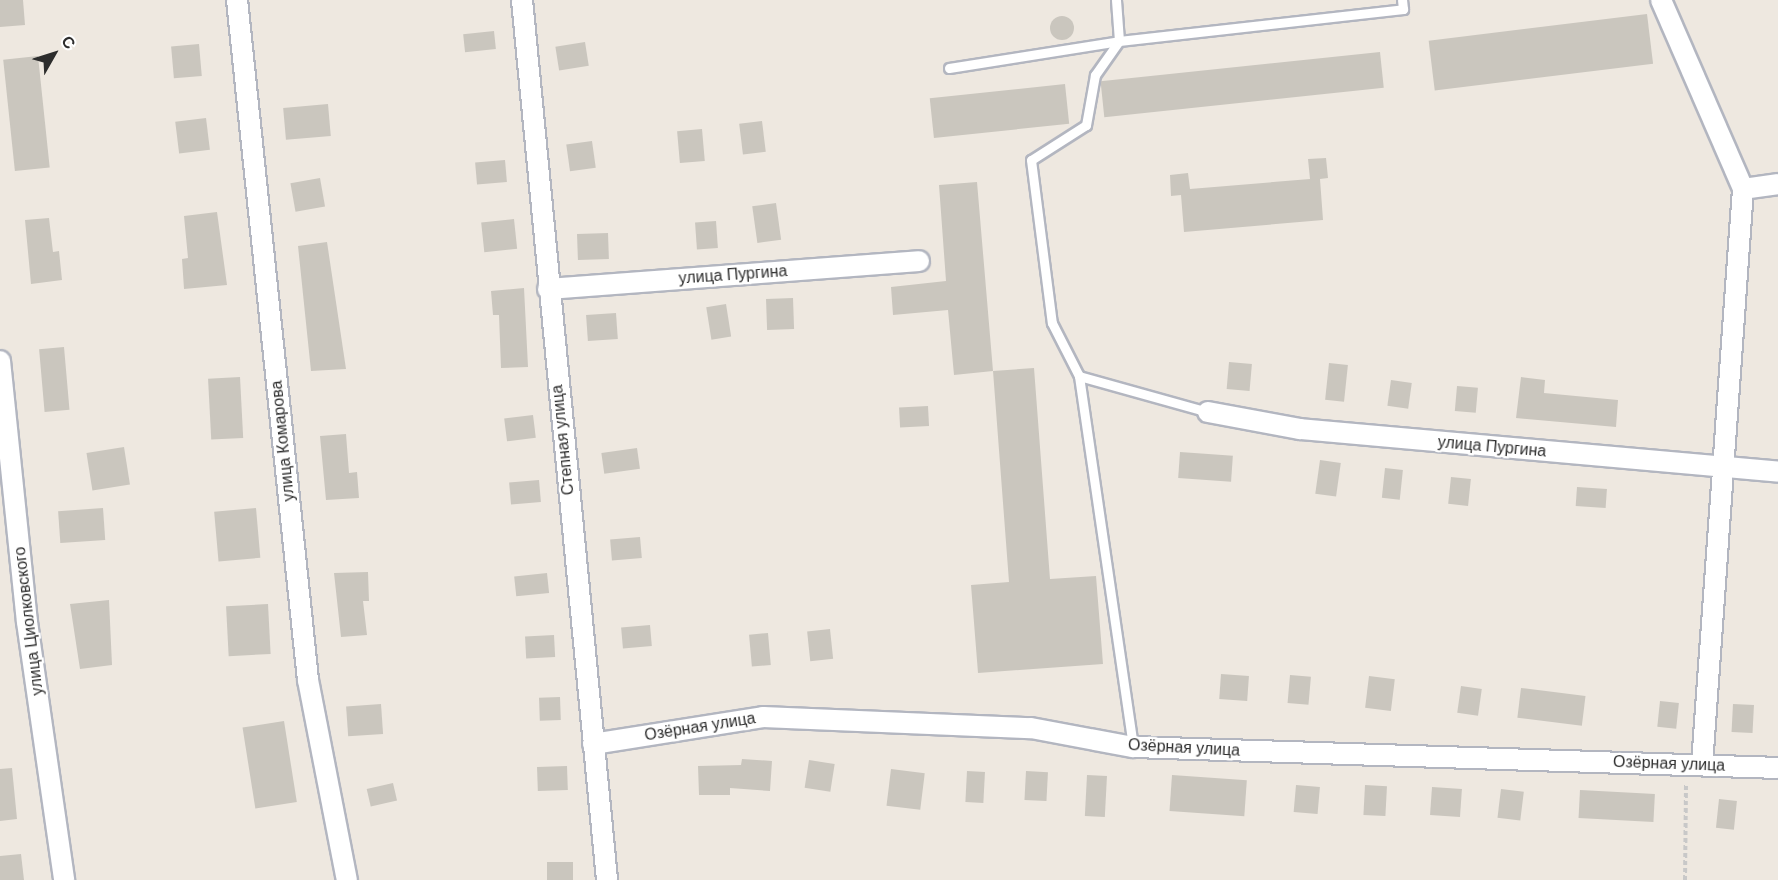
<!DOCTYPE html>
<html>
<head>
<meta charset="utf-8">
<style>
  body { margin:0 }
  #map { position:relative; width:1778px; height:880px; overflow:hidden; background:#eee8e0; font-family:"DM Sans",sans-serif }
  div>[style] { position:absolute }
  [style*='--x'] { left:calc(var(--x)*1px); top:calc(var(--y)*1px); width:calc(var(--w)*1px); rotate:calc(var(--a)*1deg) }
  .building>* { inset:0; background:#cac6be; transform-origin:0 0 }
  .round { border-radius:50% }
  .path>* { height:4px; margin-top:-2px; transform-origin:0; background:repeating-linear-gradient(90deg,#c8c8c8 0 4.5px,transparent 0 7.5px) }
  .roads { filter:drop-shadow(2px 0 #b3b6c0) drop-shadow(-2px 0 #b3b6c0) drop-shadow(0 2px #b3b6c0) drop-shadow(0 -2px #b3b6c0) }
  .lane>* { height:9px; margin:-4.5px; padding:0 4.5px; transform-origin:4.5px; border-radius:4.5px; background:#fff }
  .street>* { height:20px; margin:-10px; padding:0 10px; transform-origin:10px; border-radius:10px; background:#fff }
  span { translate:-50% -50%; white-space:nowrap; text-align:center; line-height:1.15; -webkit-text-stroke:4.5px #fff; paint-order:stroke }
  .street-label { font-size:16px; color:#2d2d2d }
  .north { position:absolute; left:24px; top:24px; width:60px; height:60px; -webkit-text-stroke:4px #fff; paint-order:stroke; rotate:51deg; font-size:16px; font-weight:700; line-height:24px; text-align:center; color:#2d2d2d }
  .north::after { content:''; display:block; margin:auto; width:21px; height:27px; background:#2d2d2d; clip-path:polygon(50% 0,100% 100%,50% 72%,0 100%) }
</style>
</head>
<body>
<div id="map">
  <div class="building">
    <i style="clip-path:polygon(0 0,23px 0,25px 25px,0 27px)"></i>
    <i style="left:1647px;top:14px;width:50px;height:220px;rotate:83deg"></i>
    <i class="round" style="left:1050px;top:16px;width:24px;height:24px"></i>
    <i style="left:494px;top:31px;width:18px;height:31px;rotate:84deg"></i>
    <i style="left:585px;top:42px;width:24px;height:30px;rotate:81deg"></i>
    <i style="left:199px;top:44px;width:32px;height:28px;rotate:85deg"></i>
    <i style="left:1380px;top:52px;width:36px;height:281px;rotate:84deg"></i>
    <i style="left:38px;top:56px;width:112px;height:35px;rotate:84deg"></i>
    <i style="left:1065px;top:84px;width:40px;height:136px;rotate:84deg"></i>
    <i style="left:328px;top:104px;width:32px;height:45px;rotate:85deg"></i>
    <i style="left:206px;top:118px;width:32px;height:31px;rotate:83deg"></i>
    <i style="left:762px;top:121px;width:31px;height:23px;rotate:83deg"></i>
    <i style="left:702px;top:129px;width:32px;height:25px;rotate:85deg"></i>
    <i style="left:592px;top:141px;width:27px;height:26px;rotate:82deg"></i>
    <i style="clip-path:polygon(1326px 158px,1328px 178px,1320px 179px,1323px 220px,1184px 232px,1181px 195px,1171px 196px,1170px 175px,1188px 173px,1190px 189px,1310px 179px,1308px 159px)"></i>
    <i style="left:505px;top:160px;width:22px;height:30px;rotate:85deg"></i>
    <i style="left:320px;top:178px;width:29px;height:30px;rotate:80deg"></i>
    <i style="clip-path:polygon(977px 182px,993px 371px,954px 375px,948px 310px,893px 315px,891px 287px,946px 281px,939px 185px)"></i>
    <i style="left:776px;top:203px;width:37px;height:24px;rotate:82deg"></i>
    <i style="clip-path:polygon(217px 212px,227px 285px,184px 289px,182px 259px,188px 258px,184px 216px)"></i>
    <i style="clip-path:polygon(49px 218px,53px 252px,59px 251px,62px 280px,31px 284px,25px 220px)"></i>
    <i style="left:514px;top:219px;width:30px;height:33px;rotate:84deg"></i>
    <i style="left:716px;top:221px;width:27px;height:21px;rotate:86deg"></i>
    <i style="left:608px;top:233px;width:26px;height:31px;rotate:88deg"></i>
    <i style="clip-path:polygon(327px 242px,346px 369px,311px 371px,298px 246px)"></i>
    <i style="clip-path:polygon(524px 288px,528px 367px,501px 368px,499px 315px,493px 315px,491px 291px)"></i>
    <i style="left:793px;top:298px;width:31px;height:27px;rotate:88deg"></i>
    <i style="left:726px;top:304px;width:33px;height:20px;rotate:81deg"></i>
    <i style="left:616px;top:313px;width:26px;height:30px;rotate:86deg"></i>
    <i style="left:64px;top:347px;width:63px;height:25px;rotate:85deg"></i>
    <i style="left:1229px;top:362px;width:23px;height:27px;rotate:5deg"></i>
    <i style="left:1329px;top:363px;width:19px;height:37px;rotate:6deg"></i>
    <i style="clip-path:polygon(1034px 368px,1050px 579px,1096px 576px,1103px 664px,978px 673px,971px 585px,1009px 582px,993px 371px)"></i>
    <i style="left:240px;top:377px;width:61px;height:32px;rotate:87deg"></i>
    <i style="clip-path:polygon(1521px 377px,1545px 380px,1544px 393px,1618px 400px,1616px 427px,1516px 418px)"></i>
    <i style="left:1391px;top:380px;width:21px;height:26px;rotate:8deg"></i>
    <i style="left:1457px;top:386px;width:21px;height:25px;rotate:5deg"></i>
    <i style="left:928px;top:406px;width:20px;height:29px;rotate:87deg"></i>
    <i style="left:533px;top:415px;width:23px;height:29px;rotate:83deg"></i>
    <i style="clip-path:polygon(346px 434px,349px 473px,357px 472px,359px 498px,326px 500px,320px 436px)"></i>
    <i style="left:124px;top:447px;width:38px;height:38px;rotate:81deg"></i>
    <i style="left:637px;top:448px;width:21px;height:36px;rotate:82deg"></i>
    <i style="left:1180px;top:452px;width:53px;height:26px;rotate:4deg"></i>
    <i style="left:1320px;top:460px;width:21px;height:34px;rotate:8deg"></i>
    <i style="left:1385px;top:468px;width:18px;height:30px;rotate:6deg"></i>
    <i style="left:1451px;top:477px;width:20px;height:27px;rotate:6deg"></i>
    <i style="left:539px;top:480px;width:22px;height:30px;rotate:85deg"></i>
    <i style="left:1577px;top:487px;width:30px;height:19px;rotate:4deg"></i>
    <i style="left:103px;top:508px;width:32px;height:45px;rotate:86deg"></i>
    <i style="left:256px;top:508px;width:50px;height:42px;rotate:85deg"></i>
    <i style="left:640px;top:537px;width:21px;height:30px;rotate:85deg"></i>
    <i style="clip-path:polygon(368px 572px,369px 601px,363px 601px,367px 635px,341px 637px,334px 573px)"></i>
    <i style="left:547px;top:573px;width:20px;height:33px;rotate:84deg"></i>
    <i style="clip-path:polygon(109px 600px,112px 665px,80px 669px,70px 604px)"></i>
    <i style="left:268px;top:604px;width:50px;height:42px;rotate:87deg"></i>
    <i style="left:650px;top:625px;width:21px;height:29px;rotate:85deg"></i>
    <i style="left:830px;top:629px;width:30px;height:23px;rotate:84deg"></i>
    <i style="left:768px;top:633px;width:32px;height:19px;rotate:85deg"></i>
    <i style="left:554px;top:635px;width:22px;height:29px;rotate:87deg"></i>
    <i style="left:1221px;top:674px;width:28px;height:25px;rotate:4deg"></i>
    <i style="left:1290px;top:675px;width:21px;height:28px;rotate:5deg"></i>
    <i style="left:1369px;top:676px;width:26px;height:32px;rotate:7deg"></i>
    <i style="left:1461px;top:686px;width:21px;height:27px;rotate:8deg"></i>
    <i style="left:1521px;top:688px;width:65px;height:30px;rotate:7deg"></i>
    <i style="left:560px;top:697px;width:23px;height:21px;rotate:88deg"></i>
    <i style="left:1660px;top:701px;width:19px;height:26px;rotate:6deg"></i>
    <i style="left:381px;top:704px;width:30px;height:35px;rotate:86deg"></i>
    <i style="left:1733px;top:704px;width:21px;height:28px;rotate:3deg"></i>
    <i style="left:284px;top:721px;width:82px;height:42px;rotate:81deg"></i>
    <i style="clip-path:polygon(742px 759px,772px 761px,770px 791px,730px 788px,730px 795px,699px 795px,698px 766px,741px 765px)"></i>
    <i style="left:809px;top:760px;width:26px;height:28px;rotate:9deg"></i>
    <i style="left:567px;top:766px;width:24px;height:30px;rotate:88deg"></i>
    <i style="clip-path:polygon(12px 768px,17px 819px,0 821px,0 769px)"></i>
    <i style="left:891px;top:769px;width:34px;height:37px;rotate:7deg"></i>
    <i style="left:967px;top:771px;width:18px;height:31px;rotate:3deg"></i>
    <i style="left:1026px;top:771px;width:22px;height:29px;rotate:3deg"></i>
    <i style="left:1087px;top:775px;width:20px;height:41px;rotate:3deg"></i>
    <i style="left:1172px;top:775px;width:75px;height:36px;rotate:4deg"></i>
    <i style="left:393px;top:783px;width:18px;height:27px;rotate:77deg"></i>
    <i style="left:1296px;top:785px;width:24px;height:27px;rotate:5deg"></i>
    <i style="left:1365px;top:785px;width:22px;height:30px;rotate:3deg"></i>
    <i style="left:1432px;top:787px;width:30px;height:28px;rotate:4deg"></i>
    <i style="left:1501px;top:789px;width:23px;height:29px;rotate:7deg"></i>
    <i style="left:1580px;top:790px;width:75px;height:28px;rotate:3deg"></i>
    <i style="left:1719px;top:799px;width:18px;height:29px;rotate:6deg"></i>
    <i style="clip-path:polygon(21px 854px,24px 880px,0 880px,0 856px)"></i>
    <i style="left:573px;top:862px;width:18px;height:26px;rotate:90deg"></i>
  </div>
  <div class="path">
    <i style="--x:1685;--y:880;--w:97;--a:-89.4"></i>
  </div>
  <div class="roads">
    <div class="lane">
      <i style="--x:1116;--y:0;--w:41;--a:85.8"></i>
      <i style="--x:1119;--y:41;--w:42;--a:125.2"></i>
      <i style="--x:1095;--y:75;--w:51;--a:100.2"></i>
      <i style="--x:1086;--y:125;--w:65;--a:147.5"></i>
      <i style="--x:1031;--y:160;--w:164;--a:82.7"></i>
      <i style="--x:1052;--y:323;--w:59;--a:63"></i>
      <i style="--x:1079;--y:376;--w:134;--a:15.6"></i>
      <i style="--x:949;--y:68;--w:172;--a:-9"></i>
      <i style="--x:1119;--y:41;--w:286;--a:-6.4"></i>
      <i style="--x:1403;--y:9;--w:9;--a:-96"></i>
      <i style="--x:1079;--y:376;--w:375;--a:81.7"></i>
    </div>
    <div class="street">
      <i style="--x:237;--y:0;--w:684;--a:84.04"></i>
      <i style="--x:308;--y:680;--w:204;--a:79"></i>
      <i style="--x:522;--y:0;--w:884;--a:84.48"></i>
      <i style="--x:1661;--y:0;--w:206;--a:66.5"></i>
      <i style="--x:1743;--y:189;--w:577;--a:94.07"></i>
      <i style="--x:1743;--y:189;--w:35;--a:-8"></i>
      <i style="--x:548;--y:289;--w:372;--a:-4.3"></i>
      <i style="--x:0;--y:361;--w:262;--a:84.1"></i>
      <i style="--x:27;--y:622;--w:261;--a:81.8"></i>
      <i style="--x:1208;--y:412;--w:94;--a:10.5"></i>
      <i style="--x:1300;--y:429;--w:480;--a:5.1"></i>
      <i style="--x:593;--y:744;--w:172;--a:-9"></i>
      <i style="--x:763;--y:717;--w:268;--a:2.4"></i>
      <i style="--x:1031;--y:728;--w:104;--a:10.6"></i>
      <i style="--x:1133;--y:747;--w:645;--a:1.86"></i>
    </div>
  </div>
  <div class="street-label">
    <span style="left:733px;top:275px;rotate:-4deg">улица Пургина</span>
    <span style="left:563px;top:440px;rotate:-96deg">Степная улица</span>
    <span style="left:283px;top:441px;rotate:-96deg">улица Комарова</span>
    <span style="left:1492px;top:447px;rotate:5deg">улица Пургина</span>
    <span style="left:29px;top:621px;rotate:-97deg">улица Циолковского</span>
    <span style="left:700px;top:727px;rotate:-9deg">Озёрная улица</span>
    <span style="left:1184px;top:748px;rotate:3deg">Озёрная улица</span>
    <span style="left:1669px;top:764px;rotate:2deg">Озёрная улица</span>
  </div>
  <div class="north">С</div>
</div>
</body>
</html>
